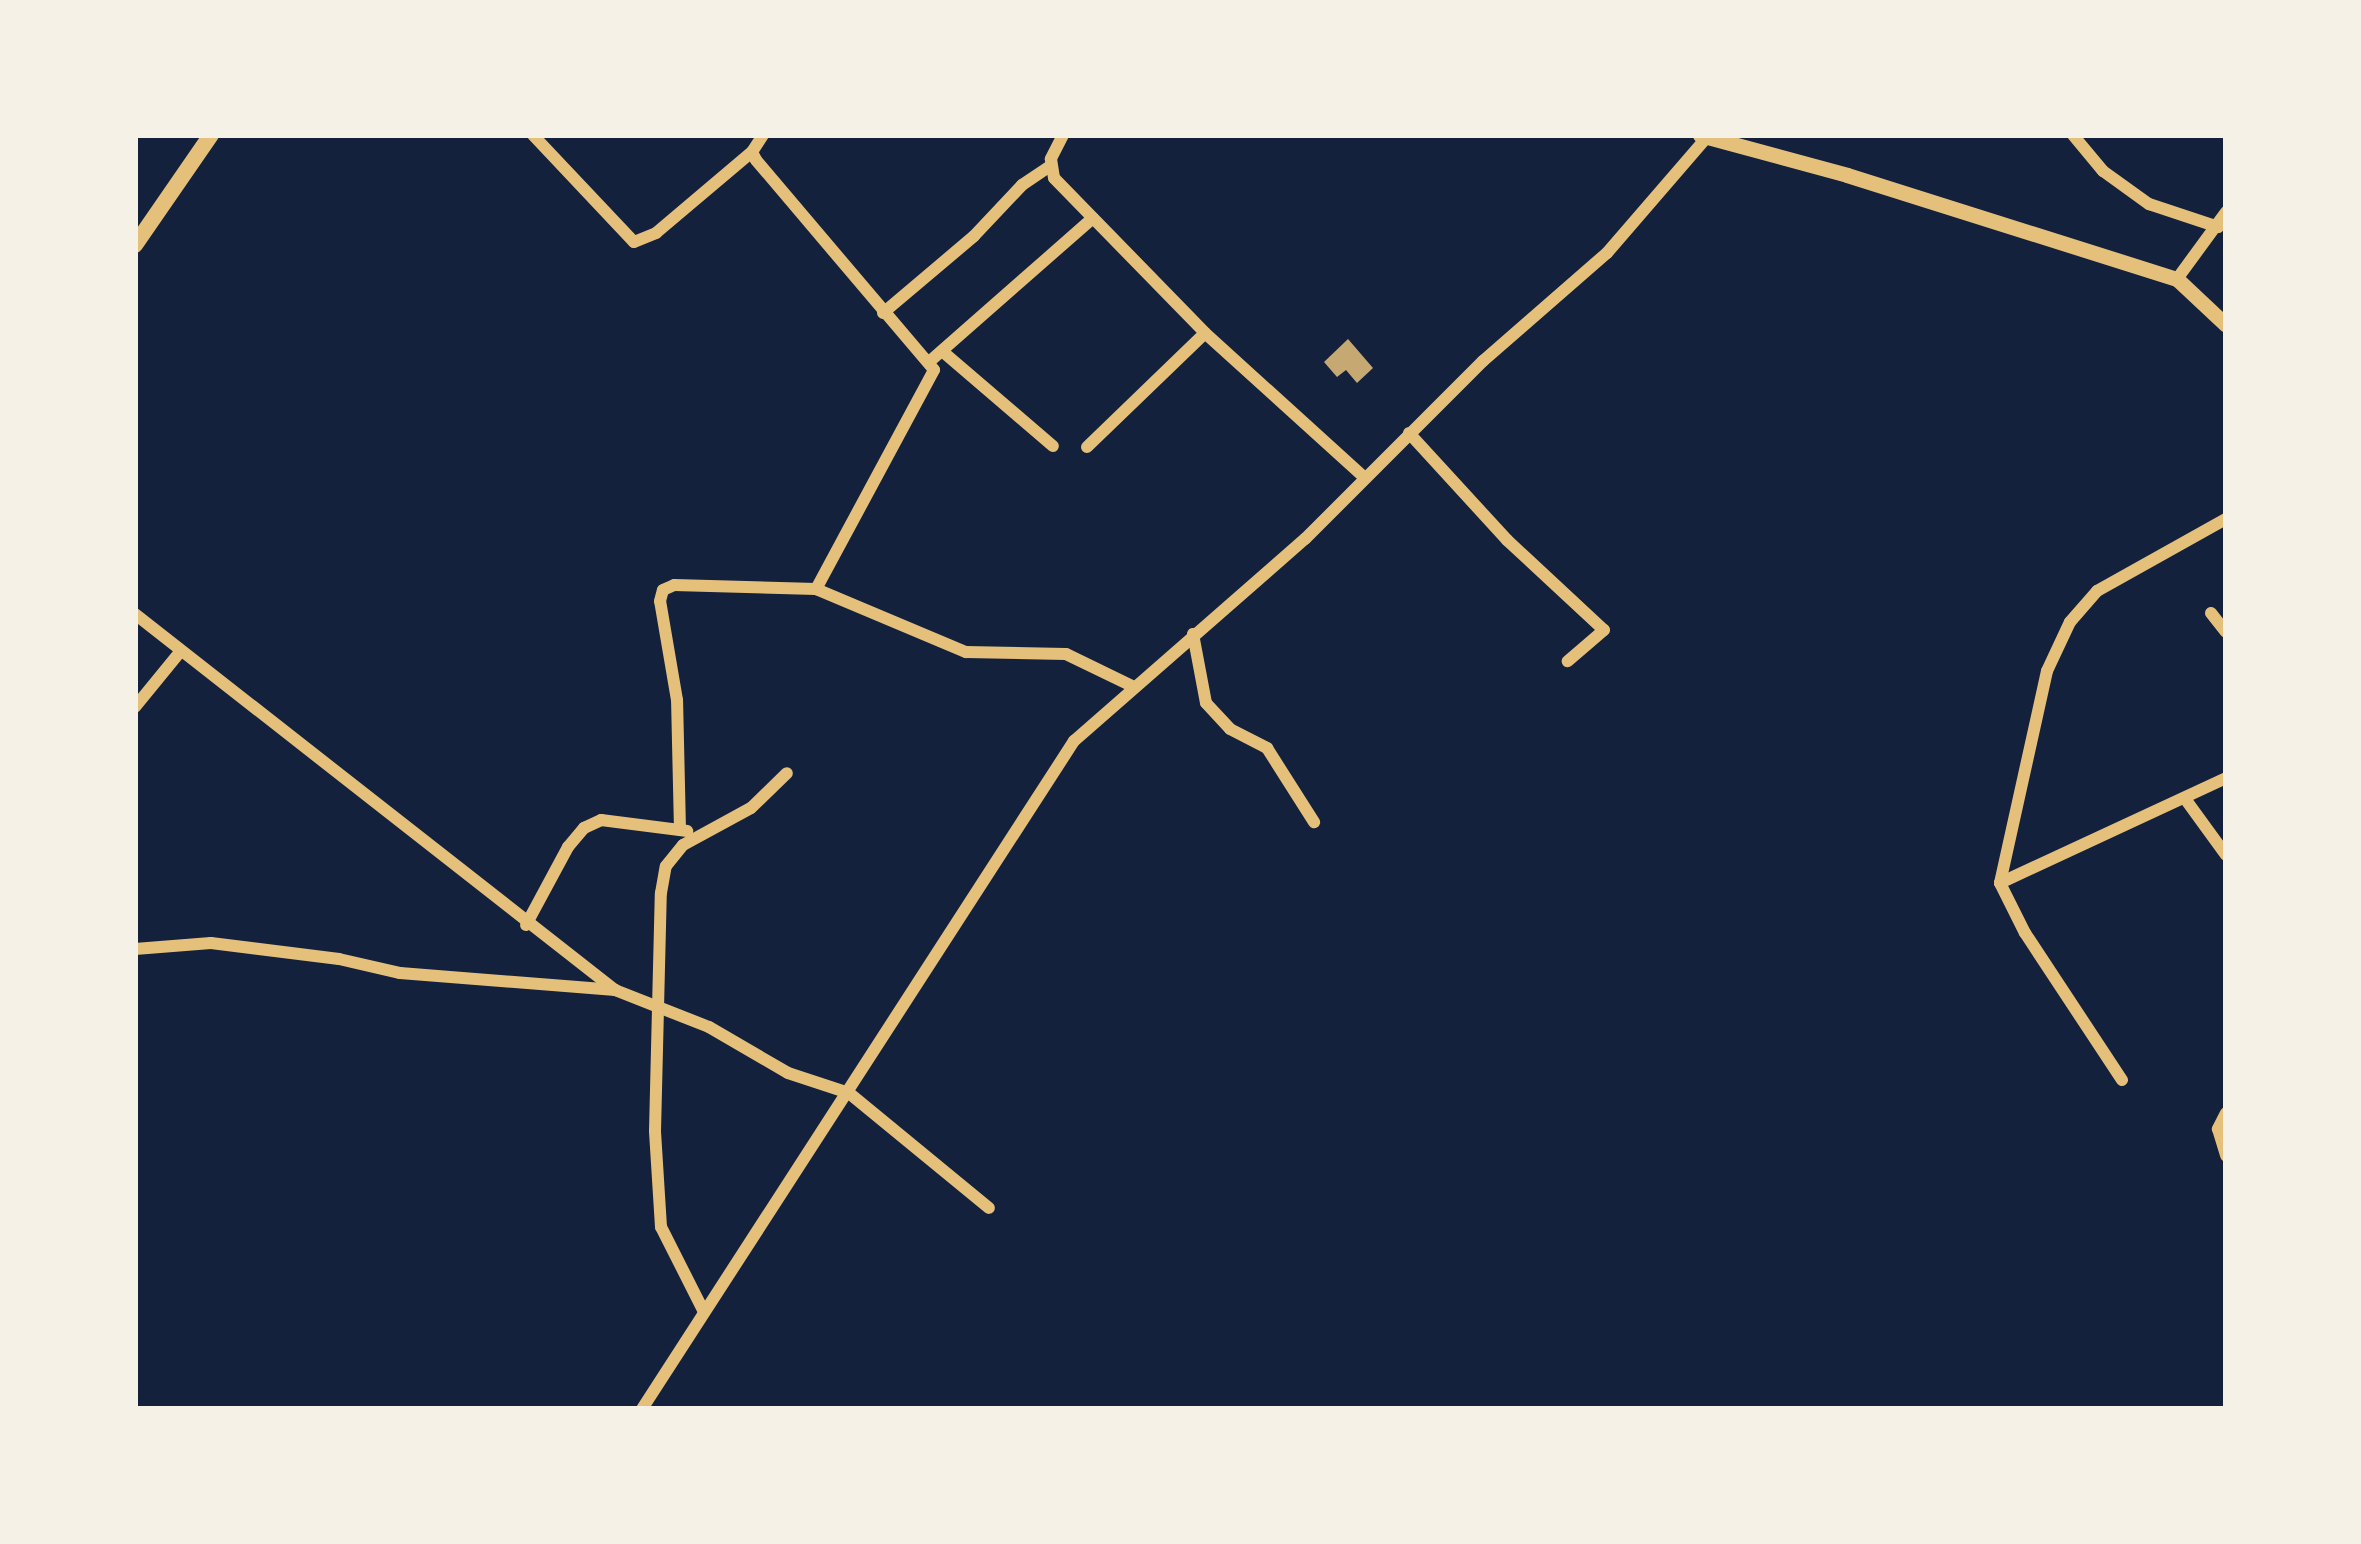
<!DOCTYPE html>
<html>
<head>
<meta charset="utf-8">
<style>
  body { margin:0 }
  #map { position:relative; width:2361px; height:1544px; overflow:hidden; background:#14213d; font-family:Commissioner,sans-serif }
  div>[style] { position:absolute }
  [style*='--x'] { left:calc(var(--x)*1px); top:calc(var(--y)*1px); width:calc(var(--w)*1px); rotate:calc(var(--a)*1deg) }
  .building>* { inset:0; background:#c6a872 }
  .minor>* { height:12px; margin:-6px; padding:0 6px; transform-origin:6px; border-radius:6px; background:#e5c07b }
  .tertiary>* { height:15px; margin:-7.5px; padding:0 7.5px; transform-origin:7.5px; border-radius:7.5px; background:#e5c07b }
  .secondary>* { height:16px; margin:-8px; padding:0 8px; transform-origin:8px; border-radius:8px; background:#e5c07b }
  span { translate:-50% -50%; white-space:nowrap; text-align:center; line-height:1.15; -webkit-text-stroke:10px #f6f1e7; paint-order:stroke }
  .frame { position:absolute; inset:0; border:138px solid #f6f1e7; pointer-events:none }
</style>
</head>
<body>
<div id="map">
  <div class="building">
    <i style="clip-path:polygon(1348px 339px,1373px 368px,1357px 383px,1346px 370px,1337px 377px,1324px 362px)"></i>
  </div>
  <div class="minor">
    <i style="--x:533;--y:135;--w:147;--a:46.7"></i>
    <i style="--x:634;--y:242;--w:24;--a:-22"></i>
    <i style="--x:656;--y:233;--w:126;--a:-40.2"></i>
    <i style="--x:763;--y:135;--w:20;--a:123"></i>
    <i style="--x:752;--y:152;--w:9;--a:63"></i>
    <i style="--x:756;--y:160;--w:275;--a:49.7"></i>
    <i style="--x:934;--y:370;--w:249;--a:118.3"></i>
    <i style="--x:1063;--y:135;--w:27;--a:117"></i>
    <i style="--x:1051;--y:159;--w:19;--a:81"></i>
    <i style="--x:1054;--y:178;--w:216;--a:45.7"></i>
    <i style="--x:1205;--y:333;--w:215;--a:42.2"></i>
    <i style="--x:2073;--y:135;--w:47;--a:50.2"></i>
    <i style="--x:2103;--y:171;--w:57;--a:35.7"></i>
    <i style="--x:2149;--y:204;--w:73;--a:18.4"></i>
    <i style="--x:2177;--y:279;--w:83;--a:-53.8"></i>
    <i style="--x:883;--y:313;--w:119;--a:-40.2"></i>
    <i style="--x:974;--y:236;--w:70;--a:-46.7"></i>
    <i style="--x:1022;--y:185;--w:32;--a:-34"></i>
    <i style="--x:942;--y:351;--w:146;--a:40.6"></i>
    <i style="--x:929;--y:362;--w:218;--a:-41.3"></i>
    <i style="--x:1409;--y:433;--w:145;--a:47.5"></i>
    <i style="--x:1507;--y:540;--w:132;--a:42.9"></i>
    <i style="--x:1604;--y:630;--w:48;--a:139.3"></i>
    <i style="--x:1087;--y:447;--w:164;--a:-44"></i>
    <i style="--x:2211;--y:613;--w:24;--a:52"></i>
    <i style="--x:135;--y:614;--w:610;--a:38.07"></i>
    <i style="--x:615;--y:990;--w:101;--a:21.5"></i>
    <i style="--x:709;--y:1027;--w:91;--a:30.2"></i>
    <i style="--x:788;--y:1073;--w:64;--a:18.2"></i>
    <i style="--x:849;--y:1093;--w:181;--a:39.4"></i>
    <i style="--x:1193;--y:634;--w:70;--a:79.3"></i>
    <i style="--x:1206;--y:703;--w:35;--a:47"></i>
    <i style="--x:1230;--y:729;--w:42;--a:27.2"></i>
    <i style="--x:1267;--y:748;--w:88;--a:57.6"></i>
    <i style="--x:135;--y:707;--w:71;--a:-50.7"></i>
    <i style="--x:2186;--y:800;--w:68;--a:54"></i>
    <i style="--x:680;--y:830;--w:130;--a:-91.3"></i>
    <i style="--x:677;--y:700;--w:100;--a:-99.7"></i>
    <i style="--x:660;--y:601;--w:11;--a:-75"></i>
    <i style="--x:663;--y:590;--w:12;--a:-24"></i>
    <i style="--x:674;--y:585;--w:142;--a:1.6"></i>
    <i style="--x:816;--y:589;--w:163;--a:22.8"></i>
    <i style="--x:966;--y:652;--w:100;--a:1.1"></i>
    <i style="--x:1066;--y:654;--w:76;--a:25.9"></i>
    <i style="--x:2000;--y:883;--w:249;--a:-24.9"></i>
    <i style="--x:526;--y:925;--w:89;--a:-61.7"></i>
    <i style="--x:568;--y:847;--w:25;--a:-50"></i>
    <i style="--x:584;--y:828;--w:19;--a:-25"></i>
    <i style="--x:601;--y:820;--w:87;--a:7.3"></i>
    <i style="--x:135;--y:949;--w:76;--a:-4.5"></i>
    <i style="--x:211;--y:943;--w:129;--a:7.1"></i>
    <i style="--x:339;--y:959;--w:63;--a:12.9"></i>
    <i style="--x:400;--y:973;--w:216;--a:4.5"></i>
    <i style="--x:2122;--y:1080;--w:176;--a:-123.4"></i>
    <i style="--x:2025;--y:933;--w:56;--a:-116.6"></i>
    <i style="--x:2000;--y:883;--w:217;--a:-77.5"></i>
    <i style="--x:2047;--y:671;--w:54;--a:-64.9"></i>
    <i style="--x:2070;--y:622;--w:41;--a:-48.9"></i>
    <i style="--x:2097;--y:591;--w:148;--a:-29.2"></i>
    <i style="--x:2226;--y:1113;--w:18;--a:117"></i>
    <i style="--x:2218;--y:1129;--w:28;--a:73"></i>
    <i style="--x:703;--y:1310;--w:93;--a:-116.8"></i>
    <i style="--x:661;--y:1227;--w:96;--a:-93.6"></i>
    <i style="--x:655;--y:1131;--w:238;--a:-88.6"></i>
    <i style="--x:661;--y:893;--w:27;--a:-80"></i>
    <i style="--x:666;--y:866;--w:27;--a:-51"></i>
    <i style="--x:683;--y:845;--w:77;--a:-28.6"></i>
    <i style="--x:751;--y:808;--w:50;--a:-44.2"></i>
    <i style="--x:642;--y:1409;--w:796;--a:-57.11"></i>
    <i style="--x:1074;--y:741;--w:307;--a:-41.2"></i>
    <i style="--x:1305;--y:539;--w:252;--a:-45"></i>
    <i style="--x:1483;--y:361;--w:164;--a:-41.1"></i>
    <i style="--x:1607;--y:253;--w:153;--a:-49.2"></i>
  </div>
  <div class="tertiary">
    <i style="--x:1700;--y:135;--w:152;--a:15.2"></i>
    <i style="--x:1847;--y:175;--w:346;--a:17.5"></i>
    <i style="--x:2177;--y:279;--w:67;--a:43.2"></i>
  </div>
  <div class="secondary">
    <i style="--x:135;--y:245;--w:134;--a:-55.4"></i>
  </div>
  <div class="frame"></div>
</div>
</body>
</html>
